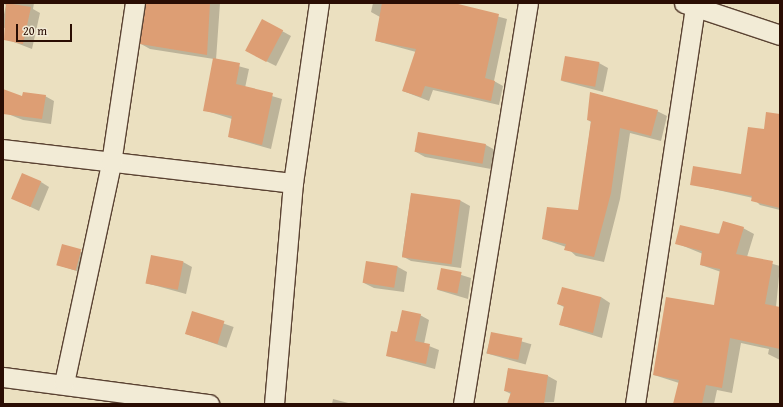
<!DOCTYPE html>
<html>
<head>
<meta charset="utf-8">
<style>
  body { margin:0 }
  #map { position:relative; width:783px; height:407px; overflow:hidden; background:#ebe0c0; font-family:"Gentium Book Plus",serif }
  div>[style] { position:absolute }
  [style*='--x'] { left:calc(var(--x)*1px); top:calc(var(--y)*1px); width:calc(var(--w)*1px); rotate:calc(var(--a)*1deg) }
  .shadow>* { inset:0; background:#0003; transform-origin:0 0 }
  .building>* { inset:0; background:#dd9e74; transform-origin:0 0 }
  .roads { filter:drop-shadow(1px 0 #5a4232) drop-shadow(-1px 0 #5a4232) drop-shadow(0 1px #5a4232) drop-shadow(0 -1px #5a4232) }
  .minor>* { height:19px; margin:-9.5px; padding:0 9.5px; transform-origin:9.5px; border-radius:9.5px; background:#f2ebd6 }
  span { translate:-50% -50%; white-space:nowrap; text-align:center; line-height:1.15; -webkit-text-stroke:3px #f2ebd6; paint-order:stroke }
  .frame { position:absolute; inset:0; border:4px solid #2a0d03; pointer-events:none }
  .scale { position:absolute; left:16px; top:24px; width:56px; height:18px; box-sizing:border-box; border:2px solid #2a0d03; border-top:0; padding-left:5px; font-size:12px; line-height:14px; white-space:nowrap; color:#2a0d03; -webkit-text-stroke:3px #f2ebd6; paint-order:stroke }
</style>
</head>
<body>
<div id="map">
  <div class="shadow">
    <i style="clip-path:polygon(3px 3px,34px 3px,33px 9px,40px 13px,32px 49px,6px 39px,8px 30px,3px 27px,3px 19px,6px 5px)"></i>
    <i style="clip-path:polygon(146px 3px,220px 3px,216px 60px,249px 69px,245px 88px,282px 99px,271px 149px,229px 137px,232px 119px,204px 110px,214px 59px,150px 49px,141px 44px)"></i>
    <i style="clip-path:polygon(373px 3px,449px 3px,507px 19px,494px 81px,503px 86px,499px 105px,433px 90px,429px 101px,403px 91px,416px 52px,376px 41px,380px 17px,371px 12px)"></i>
    <i style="clip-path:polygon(282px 31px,291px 36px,276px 66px,256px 56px)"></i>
    <i style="clip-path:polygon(599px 63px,608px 68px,603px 92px,562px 81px)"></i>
    <i style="clip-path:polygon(3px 90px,23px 98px,45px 96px,54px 101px,51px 124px,23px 120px,3px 112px)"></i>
    <i style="clip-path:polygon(657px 111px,667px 116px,661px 141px,630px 133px,620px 199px,604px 262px,576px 256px,566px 247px,543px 239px,579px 211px,591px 122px,588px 120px)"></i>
    <i style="clip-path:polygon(780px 115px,780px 210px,760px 205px,753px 198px,691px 184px,742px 175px,765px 130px)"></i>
    <i style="clip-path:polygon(486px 145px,495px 150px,491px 169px,425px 157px,416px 152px)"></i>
    <i style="clip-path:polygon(41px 182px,49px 187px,39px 211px,12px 198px)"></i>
    <i style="clip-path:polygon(411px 195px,461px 201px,470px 206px,461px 268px,411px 261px,402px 256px)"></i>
    <i style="clip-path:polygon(743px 228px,754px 234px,747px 257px,780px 266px,776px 307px,780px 308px,780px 360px,768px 354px,769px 349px,741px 343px,732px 393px,717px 390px,714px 404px,674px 404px,679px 383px,654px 375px,715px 306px,721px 272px,701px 265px,703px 254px,676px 243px)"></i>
    <i style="clip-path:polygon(63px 245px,90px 255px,86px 274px,58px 265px)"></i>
    <i style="clip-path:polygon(183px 262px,192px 267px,186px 294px,146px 283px)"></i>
    <i style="clip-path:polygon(367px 263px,398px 267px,407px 272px,404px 292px,374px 288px,364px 283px)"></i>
    <i style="clip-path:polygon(442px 269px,471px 278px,468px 299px,438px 290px)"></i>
    <i style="clip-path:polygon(601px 297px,610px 303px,602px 338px,560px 325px,564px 307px,558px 304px)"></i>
    <i style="left:193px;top:313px;width:43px;height:22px;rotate:19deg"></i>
    <i style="clip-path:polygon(420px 315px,429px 320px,424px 344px,439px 350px,435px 369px,387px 356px)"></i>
    <i style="left:492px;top:333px;width:41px;height:21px;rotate:16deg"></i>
    <i style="clip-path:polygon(508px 370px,548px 376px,557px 381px,554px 402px,508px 404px,511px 394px,505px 391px)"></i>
    <i style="clip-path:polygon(333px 399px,352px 404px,332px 404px)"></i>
  </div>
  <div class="building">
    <i style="clip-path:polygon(6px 3px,31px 7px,23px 44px,4px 40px)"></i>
    <i style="clip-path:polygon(146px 3px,210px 3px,207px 55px,140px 44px)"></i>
    <i style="clip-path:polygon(382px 3px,454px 3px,499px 14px,485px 78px,495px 81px,491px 101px,425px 86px,421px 97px,402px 91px,416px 49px,375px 41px)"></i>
    <i style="left:262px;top:19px;width:24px;height:36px;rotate:28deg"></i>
    <i style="left:565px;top:56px;width:35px;height:25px;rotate:10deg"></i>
    <i style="clip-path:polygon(213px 58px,240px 63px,236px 84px,273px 93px,262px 145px,228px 137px,232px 116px,203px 111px)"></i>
    <i style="clip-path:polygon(3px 89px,22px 96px,23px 92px,46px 95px,42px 119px,3px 114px)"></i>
    <i style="clip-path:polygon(590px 92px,658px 110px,651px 136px,620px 128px,611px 193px,594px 257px,564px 250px,566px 244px,542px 239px,547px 207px,578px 210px,591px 121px,587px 120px)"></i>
    <i style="clip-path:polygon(766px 112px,780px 114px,780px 208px,751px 201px,752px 196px,690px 185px,693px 166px,741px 174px,748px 127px,764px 129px)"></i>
    <i style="left:418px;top:132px;width:69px;height:20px;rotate:10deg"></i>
    <i style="left:22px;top:173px;width:21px;height:28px;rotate:23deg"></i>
    <i style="left:411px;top:193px;width:50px;height:65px;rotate:8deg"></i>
    <i style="clip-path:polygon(723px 221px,744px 227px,736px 254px,773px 261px,765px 304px,780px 307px,780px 349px,730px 338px,722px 388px,706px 385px,702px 404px,673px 404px,679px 380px,653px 375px,666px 297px,714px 305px,720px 269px,700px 265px,702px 251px,675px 244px,680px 225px,719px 234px)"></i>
    <i style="left:62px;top:244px;width:20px;height:22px;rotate:15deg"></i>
    <i style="left:151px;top:255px;width:33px;height:29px;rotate:11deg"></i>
    <i style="left:366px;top:261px;width:32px;height:22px;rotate:9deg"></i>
    <i style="left:441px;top:268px;width:21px;height:22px;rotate:11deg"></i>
    <i style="clip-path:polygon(562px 287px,601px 297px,593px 333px,559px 325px,564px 306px,557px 304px)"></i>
    <i style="clip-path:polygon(402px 310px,421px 314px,415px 341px,430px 344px,426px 364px,386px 356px,391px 331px,397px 332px)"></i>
    <i style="left:192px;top:311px;width:34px;height:24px;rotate:17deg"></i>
    <i style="left:491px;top:332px;width:32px;height:22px;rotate:11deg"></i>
    <i style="clip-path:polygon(508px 368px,548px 375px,544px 404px,507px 404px,511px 392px,504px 391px)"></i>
  </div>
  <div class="roads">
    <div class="minor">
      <i style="--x:684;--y:3;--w:101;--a:18.4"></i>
      <i style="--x:3;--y:149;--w:292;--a:6.7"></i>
      <i style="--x:3;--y:377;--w:208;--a:7.5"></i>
      <i style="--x:64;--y:383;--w:225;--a:-77.9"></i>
      <i style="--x:111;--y:163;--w:162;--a:-81.5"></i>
      <i style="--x:274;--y:404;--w:222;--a:-85.1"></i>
      <i style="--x:293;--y:183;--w:182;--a:-81.8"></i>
      <i style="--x:463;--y:404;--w:406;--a:-80.8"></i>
      <i style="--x:635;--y:404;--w:406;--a:-81.4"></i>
    </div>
  </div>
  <div class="frame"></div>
  <div class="scale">20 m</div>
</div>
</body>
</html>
